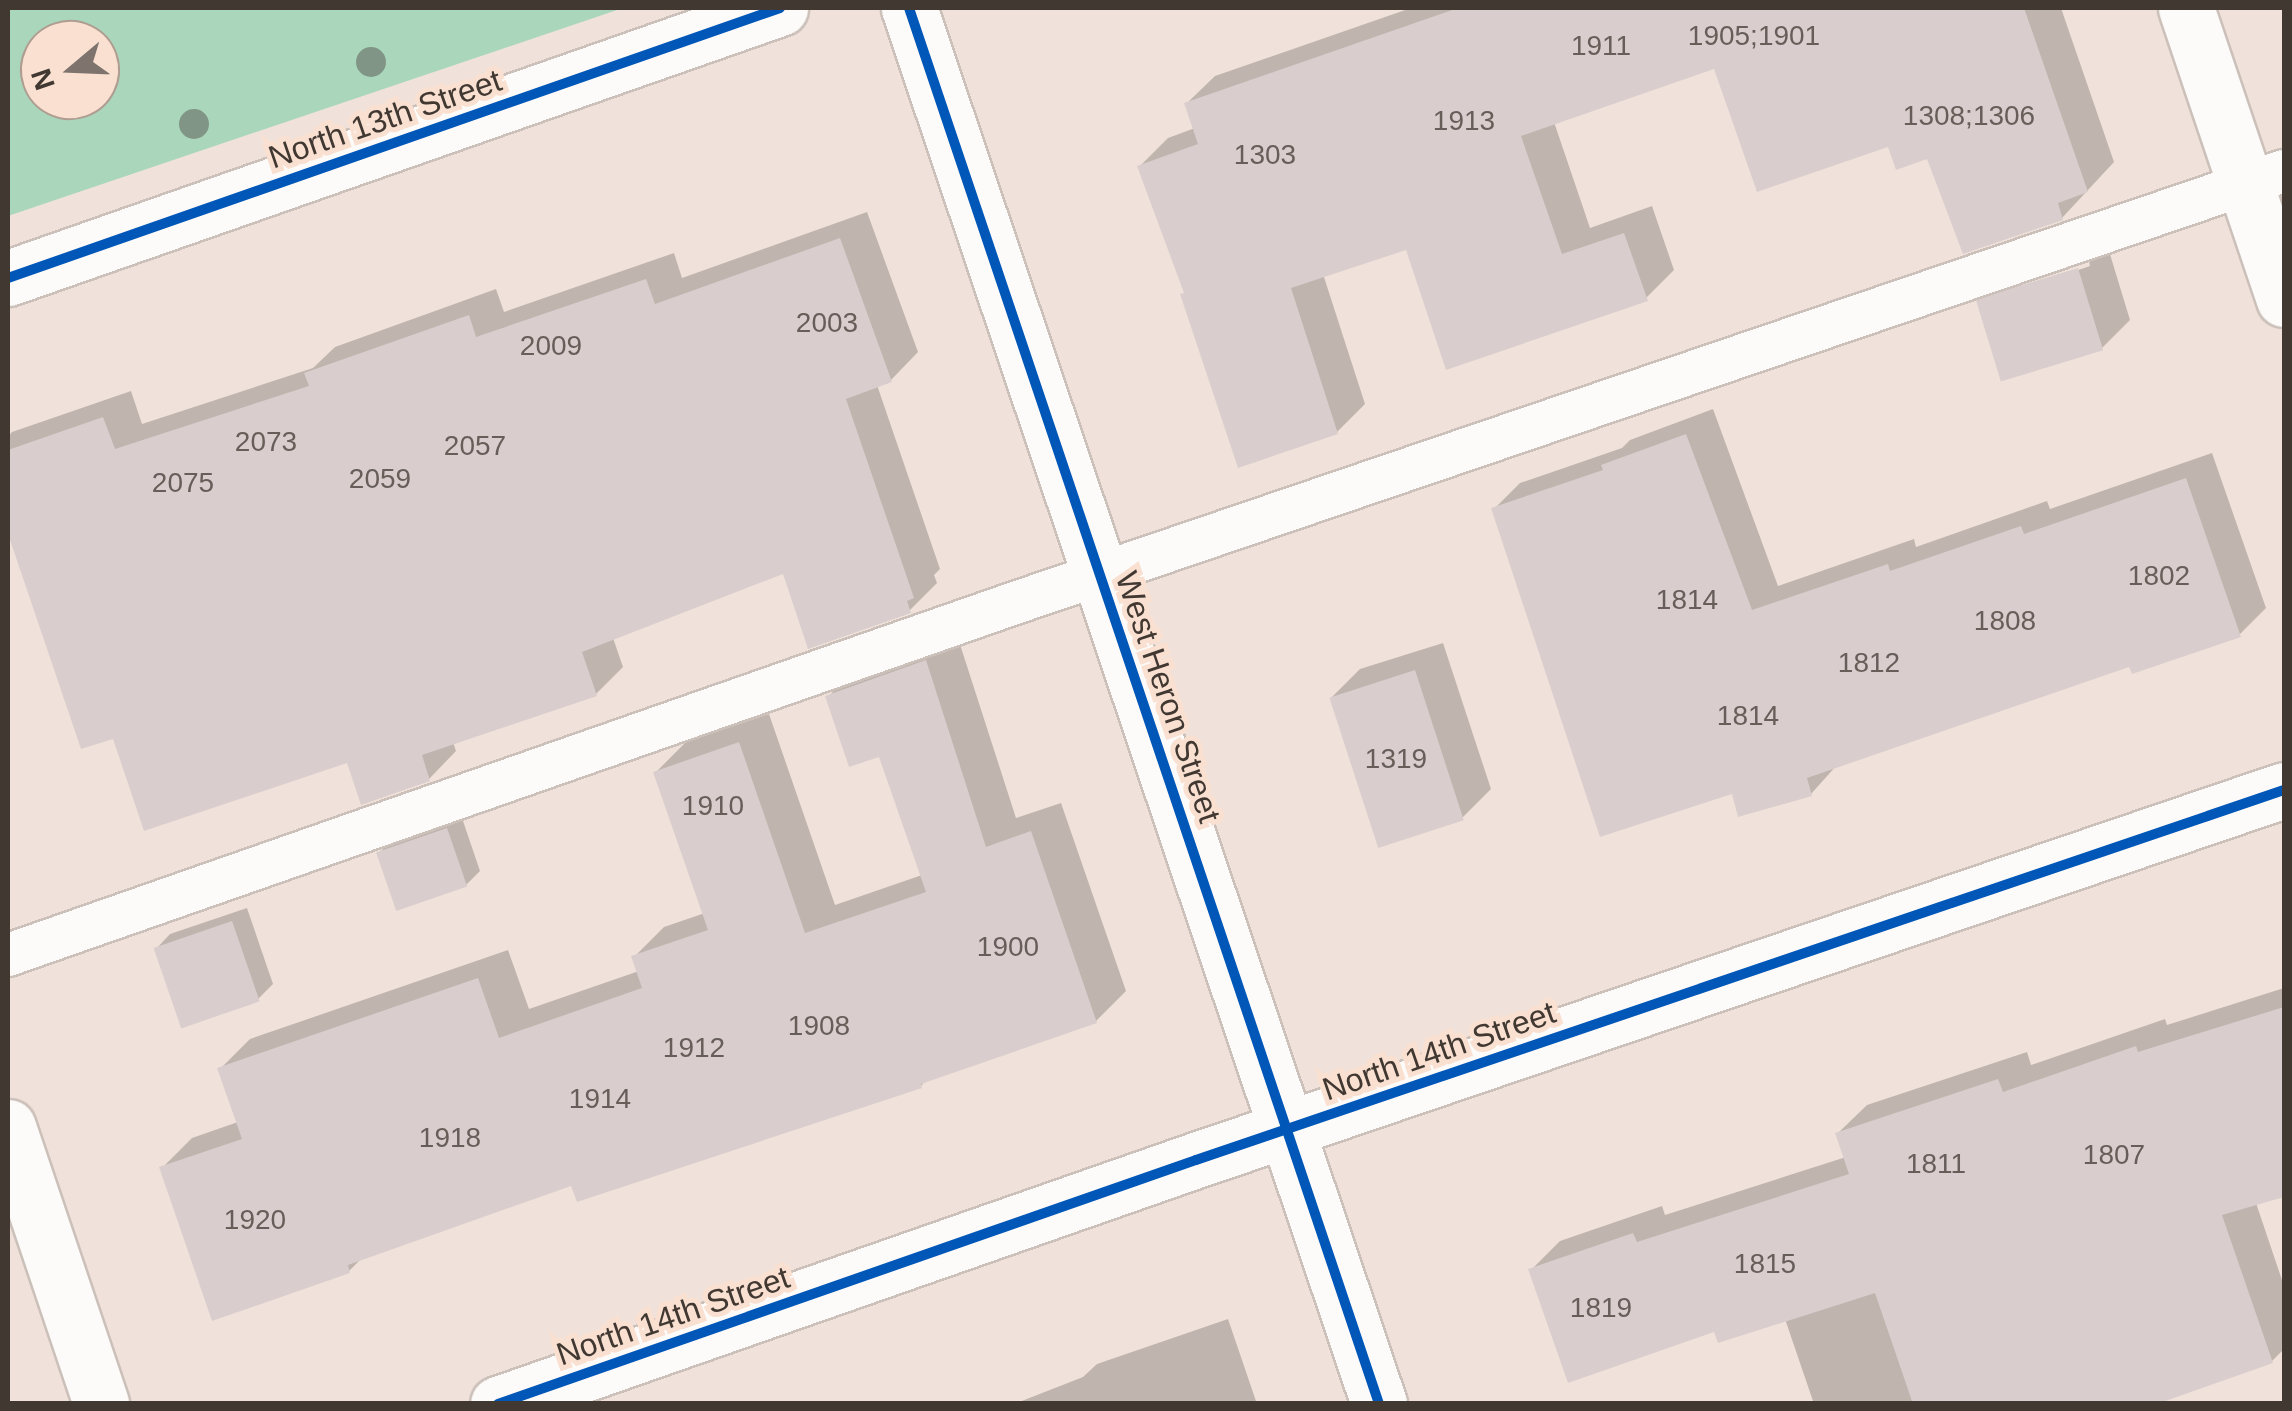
<!DOCTYPE html>
<html>
<head>
<meta charset="utf-8">
<style>
  body { margin:0 }
  #map { position:relative; width:2292px; height:1411px; overflow:hidden; background:#f0e2da; font-family:Arial,sans-serif }
  div>[style] { position:absolute }
  [style*='--x'] { left:calc(var(--x)*1px); top:calc(var(--y)*1px); width:calc(var(--w)*1px); rotate:calc(var(--a)*1deg) }
  .green>* { inset:0; background:#aad7bc }
  .shadow>* { inset:0; background:#0003 }
  .building>* { inset:0; background:#d9cecd; transform-origin:0 0 }
  .roads { filter:drop-shadow(2px 0 #cbc0ba) drop-shadow(-2px 0 #cbc0ba) drop-shadow(0 2px #cbc0ba) drop-shadow(0 -2px #cbc0ba) }
  .service>* { height:42px; margin:-21px; padding:0 21px; transform-origin:21px; border-radius:21px; background:#fdfbf9 }
  .minor>* { height:55px; margin:-27.5px; padding:0 27.5px; transform-origin:27.5px; border-radius:27.5px; background:#fdfbf9 }
  .tertiary>* { height:55px; margin:-27.5px; padding:0 27.5px; transform-origin:27.5px; border-radius:27.5px; background:#fdfbf9 }
  .cycleway>* { height:10px; margin:-5px; padding:0 5px; transform-origin:5px; border-radius:5px; background:#0057b8 }
  .trees>* { width:30px; height:30px; margin:-15px; border-radius:50%; background:#819586 }
  span { translate:-50% -50%; white-space:nowrap; text-align:center; line-height:1.15; -webkit-text-stroke:10px #f9e0d1; paint-order:stroke }
  .number-label { font-size:28px; color:#675e59 }
  .number-label span { -webkit-text-stroke-width:0 }
  .street-label { font-size:32px; color:#413832 }
  .frame { position:absolute; inset:0; border:10px solid #413832; pointer-events:none }
  .north { position:absolute; left:20px; top:20px; width:100px; height:100px; box-sizing:border-box; background:#f9e0d1; border:2px solid #af9d91; border-radius:50%; rotate:251deg; font-size:28px; font-weight:700; line-height:40px; text-align:center; color:#413832 }
  .north::after { content:''; display:block; margin:auto; width:35px; height:45px; background:#7e746d; clip-path:polygon(50% 0,100% 100%,50% 72%,0 100%) }
</style>
</head>
<body>
<div id="map">
  <div class="green">
    <i style="clip-path:polygon(evenodd,8px 8px,623px 8px,8px 216px,8px 8px,40px 40px,100px 40px,100px 100px,40px 100px,40px 40px)"></i>
  </div>
  <div class="shadow">
    <i style="clip-path:polygon(1411px 8px,2061px 8px,2114px 162px,2062px 218px,1716px 66px,1554px 122px,1590px 228px,1652px 206px,1674px 270px,1646px 298px,1407px 247px,1323px 274px,1365px 404px,1337px 432px,1186px 291px,1140px 166px,1168px 138px,1195px 128px,1186px 104px,1215px 76px)"></i>
    <i style="clip-path:polygon(867px 212px,918px 352px,891px 380px,877px 385px,940px 569px,934px 575px,937px 583px,909px 611px,784px 571px,613px 638px,623px 667px,596px 694px,453px 742px,456px 751px,429px 779px,349px 760px,114px 735px,83px 746px,8px 527px,8px 437px,12px 432px,131px 391px,142px 424px,313px 368px,335px 347px,496px 289px,504px 312px,674px 253px,682px 278px)"></i>
    <i style="clip-path:polygon(evenodd,2106px 241px,2130px 320px,2102px 348px,1980px 302px,2009px 274px,2106px 241px,2089px 261px,2090px 266px,2011px 293px,2011px 288px,2089px 261px)"></i>
    <i style="clip-path:polygon(1713px 409px,1778px 586px,1914px 539px,1916px 547px,2047px 501px,2050px 509px,2212px 453px,2266px 608px,2239px 635px,2131px 664px,1837px 765px,1811px 794px,1733px 791px,1494px 509px,1520px 483px,1622px 448px,1630px 440px)"></i>
    <i style="clip-path:polygon(956px 632px,1016px 818px,1061px 803px,1126px 991px,1096px 1021px,927px 1079px,921px 1086px,573px 1183px,363px 1257px,349px 1271px,162px 1168px,192px 1138px,238px 1122px,220px 1069px,250px 1039px,508px 950px,529px 1009px,639px 971px,634px 957px,664px 927px,705px 913px,656px 772px,686px 742px,769px 714px,835px 905px,922px 875px,881px 754px,828px 697px,858px 666px)"></i>
    <i style="clip-path:polygon(1443px 643px,1491px 789px,1462px 818px,1331px 698px,1360px 669px)"></i>
    <i style="clip-path:polygon(461px 815px,480px 871px,466px 885px,378px 854px,393px 839px)"></i>
    <i style="clip-path:polygon(247px 908px,273px 984px,258px 999px,156px 949px,170px 934px)"></i>
    <i style="clip-path:polygon(2284px 988px,2284px 1194px,2256px 1203px,2284px 1286px,2284px 1349px,2272px 1361px,2048px 1404px,1814px 1404px,1785px 1319px,1716px 1329px,1531px 1270px,1560px 1241px,1662px 1206px,1665px 1215px,1846px 1157px,1838px 1133px,1867px 1105px,2027px 1052px,2031px 1065px,2165px 1019px,2167px 1025px)"></i>
    <i style="clip-path:polygon(1228px 1319px,1257px 1404px,1014px 1404px,1083px 1377px,1097px 1364px)"></i>
  </div>
  <div class="building">
    <i style="clip-path:polygon(1458px 8px,2024px 8px,2088px 192px,2058px 203px,2063px 220px,1963px 254px,1927px 159px,1896px 170px,1888px 147px,1757px 192px,1714px 69px,1521px 136px,1562px 254px,1624px 233px,1648px 301px,1446px 370px,1406px 250px,1291px 288px,1338px 434px,1238px 468px,1180px 294px,1184px 293px,1137px 166px,1198px 144px,1184px 103px)"></i>
    <i style="clip-path:polygon(840px 238px,892px 382px,846px 399px,914px 598px,907px 601px,911px 613px,808px 649px,783px 574px,582px 652px,597px 696px,422px 755px,430px 781px,361px 805px,347px 763px,144px 831px,113px 739px,81px 749px,8px 534px,8px 450px,103px 417px,115px 449px,309px 386px,304px 373px,469px 315px,476px 337px,646px 279px,655px 304px)"></i>
    <i style="left:2078px;top:268px;width:86px;height:107px;rotate:73deg"></i>
    <i style="clip-path:polygon(1686px 434px,1752px 610px,1888px 564px,1890px 571px,2021px 526px,2024px 534px,2186px 478px,2241px 637px,2132px 674px,2129px 667px,1807px 778px,1812px 796px,1738px 817px,1732px 794px,1600px 837px,1491px 508px,1603px 470px,1601px 465px)"></i>
    <i style="clip-path:polygon(926px 660px,986px 847px,1031px 831px,1097px 1023px,921px 1084px,922px 1088px,577px 1202px,571px 1186px,348px 1265px,350px 1273px,212px 1321px,159px 1167px,242px 1139px,217px 1068px,478px 978px,499px 1038px,642px 988px,631px 956px,708px 930px,653px 772px,739px 742px,805px 933px,926px 892px,879px 757px,849px 767px,825px 696px)"></i>
    <i style="left:1415px;top:670px;width:158px;height:90px;rotate:72deg"></i>
    <i style="left:447px;top:828px;width:62px;height:75px;rotate:71deg"></i>
    <i style="left:232px;top:921px;width:85px;height:83px;rotate:71deg"></i>
    <i style="clip-path:polygon(2284px 1007px,2284px 1197px,2222px 1215px,2273px 1363px,2157px 1404px,1913px 1404px,1875px 1293px,1718px 1343px,1714px 1332px,1568px 1383px,1528px 1269px,1633px 1233px,1637px 1242px,1849px 1174px,1835px 1133px,1998px 1079px,2003px 1092px,2136px 1046px,2138px 1052px)"></i>
  </div>
  <div class="roads">
    <div class="service">
      <i style="--x:8;--y:955;--w:1060;--a:-19.27"></i>
      <i style="--x:1009;--y:605;--w:1347;--a:-18.8"></i>
    </div>
    <div class="minor">
      <i style="--x:909;--y:8;--w:1473;--a:71.39"></i>
      <i style="--x:2186;--y:8;--w:307;--a:71.4"></i>
      <i style="--x:8;--y:1127;--w:292;--a:71.4"></i>
      <i style="--x:498;--y:1404;--w:739;--a:-19.27"></i>
      <i style="--x:1196;--y:1160;--w:1149;--a:-18.78"></i>
    </div>
    <div class="tertiary">
      <i style="--x:8;--y:278;--w:818;--a:-19.28"></i>
    </div>
  </div>
  <div class="cycleway">
    <i style="--x:909;--y:8;--w:1473;--a:71.39"></i>
    <i style="--x:8;--y:278;--w:818;--a:-19.28"></i>
    <i style="--x:498;--y:1404;--w:739;--a:-19.27"></i>
    <i style="--x:1196;--y:1160;--w:1149;--a:-18.78"></i>
  </div>
  <div class="trees">
    <i style="left:371px;top:62px"></i>
    <i style="left:194px;top:124px"></i>
  </div>
  <div class="number-label">
    <span style="left:1754px;top:36px">1905;1901</span>
    <span style="left:1601px;top:46px">1911</span>
    <span style="left:1969px;top:116px">1308;1306</span>
    <span style="left:1464px;top:121px">1913</span>
    <span style="left:1265px;top:155px">1303</span>
    <span style="left:827px;top:323px">2003</span>
    <span style="left:551px;top:346px">2009</span>
    <span style="left:266px;top:442px">2073</span>
    <span style="left:475px;top:446px">2057</span>
    <span style="left:380px;top:479px">2059</span>
    <span style="left:183px;top:483px">2075</span>
    <span style="left:2159px;top:576px">1802</span>
    <span style="left:1687px;top:600px">1814</span>
    <span style="left:2005px;top:621px">1808</span>
    <span style="left:1869px;top:663px">1812</span>
    <span style="left:1748px;top:716px">1814</span>
    <span style="left:1396px;top:759px">1319</span>
    <span style="left:713px;top:806px">1910</span>
    <span style="left:1008px;top:947px">1900</span>
    <span style="left:819px;top:1026px">1908</span>
    <span style="left:694px;top:1048px">1912</span>
    <span style="left:600px;top:1099px">1914</span>
    <span style="left:450px;top:1138px">1918</span>
    <span style="left:2114px;top:1155px">1807</span>
    <span style="left:1936px;top:1164px">1811</span>
    <span style="left:255px;top:1220px">1920</span>
    <span style="left:1765px;top:1264px">1815</span>
    <span style="left:1601px;top:1308px">1819</span>
  </div>
  <div class="street-label">
    <span style="left:385px;top:119px;rotate:-19deg">North 13th Street</span>
    <span style="left:1168px;top:697px;rotate:71deg">West Heron Street</span>
    <span style="left:1439px;top:1051px;rotate:-19deg">North 14th Street</span>
    <span style="left:673px;top:1316px;rotate:-19deg">North 14th Street</span>
  </div>
  <div class="frame"></div>
  <div class="north">N</div>
</div>
</body>
</html>
